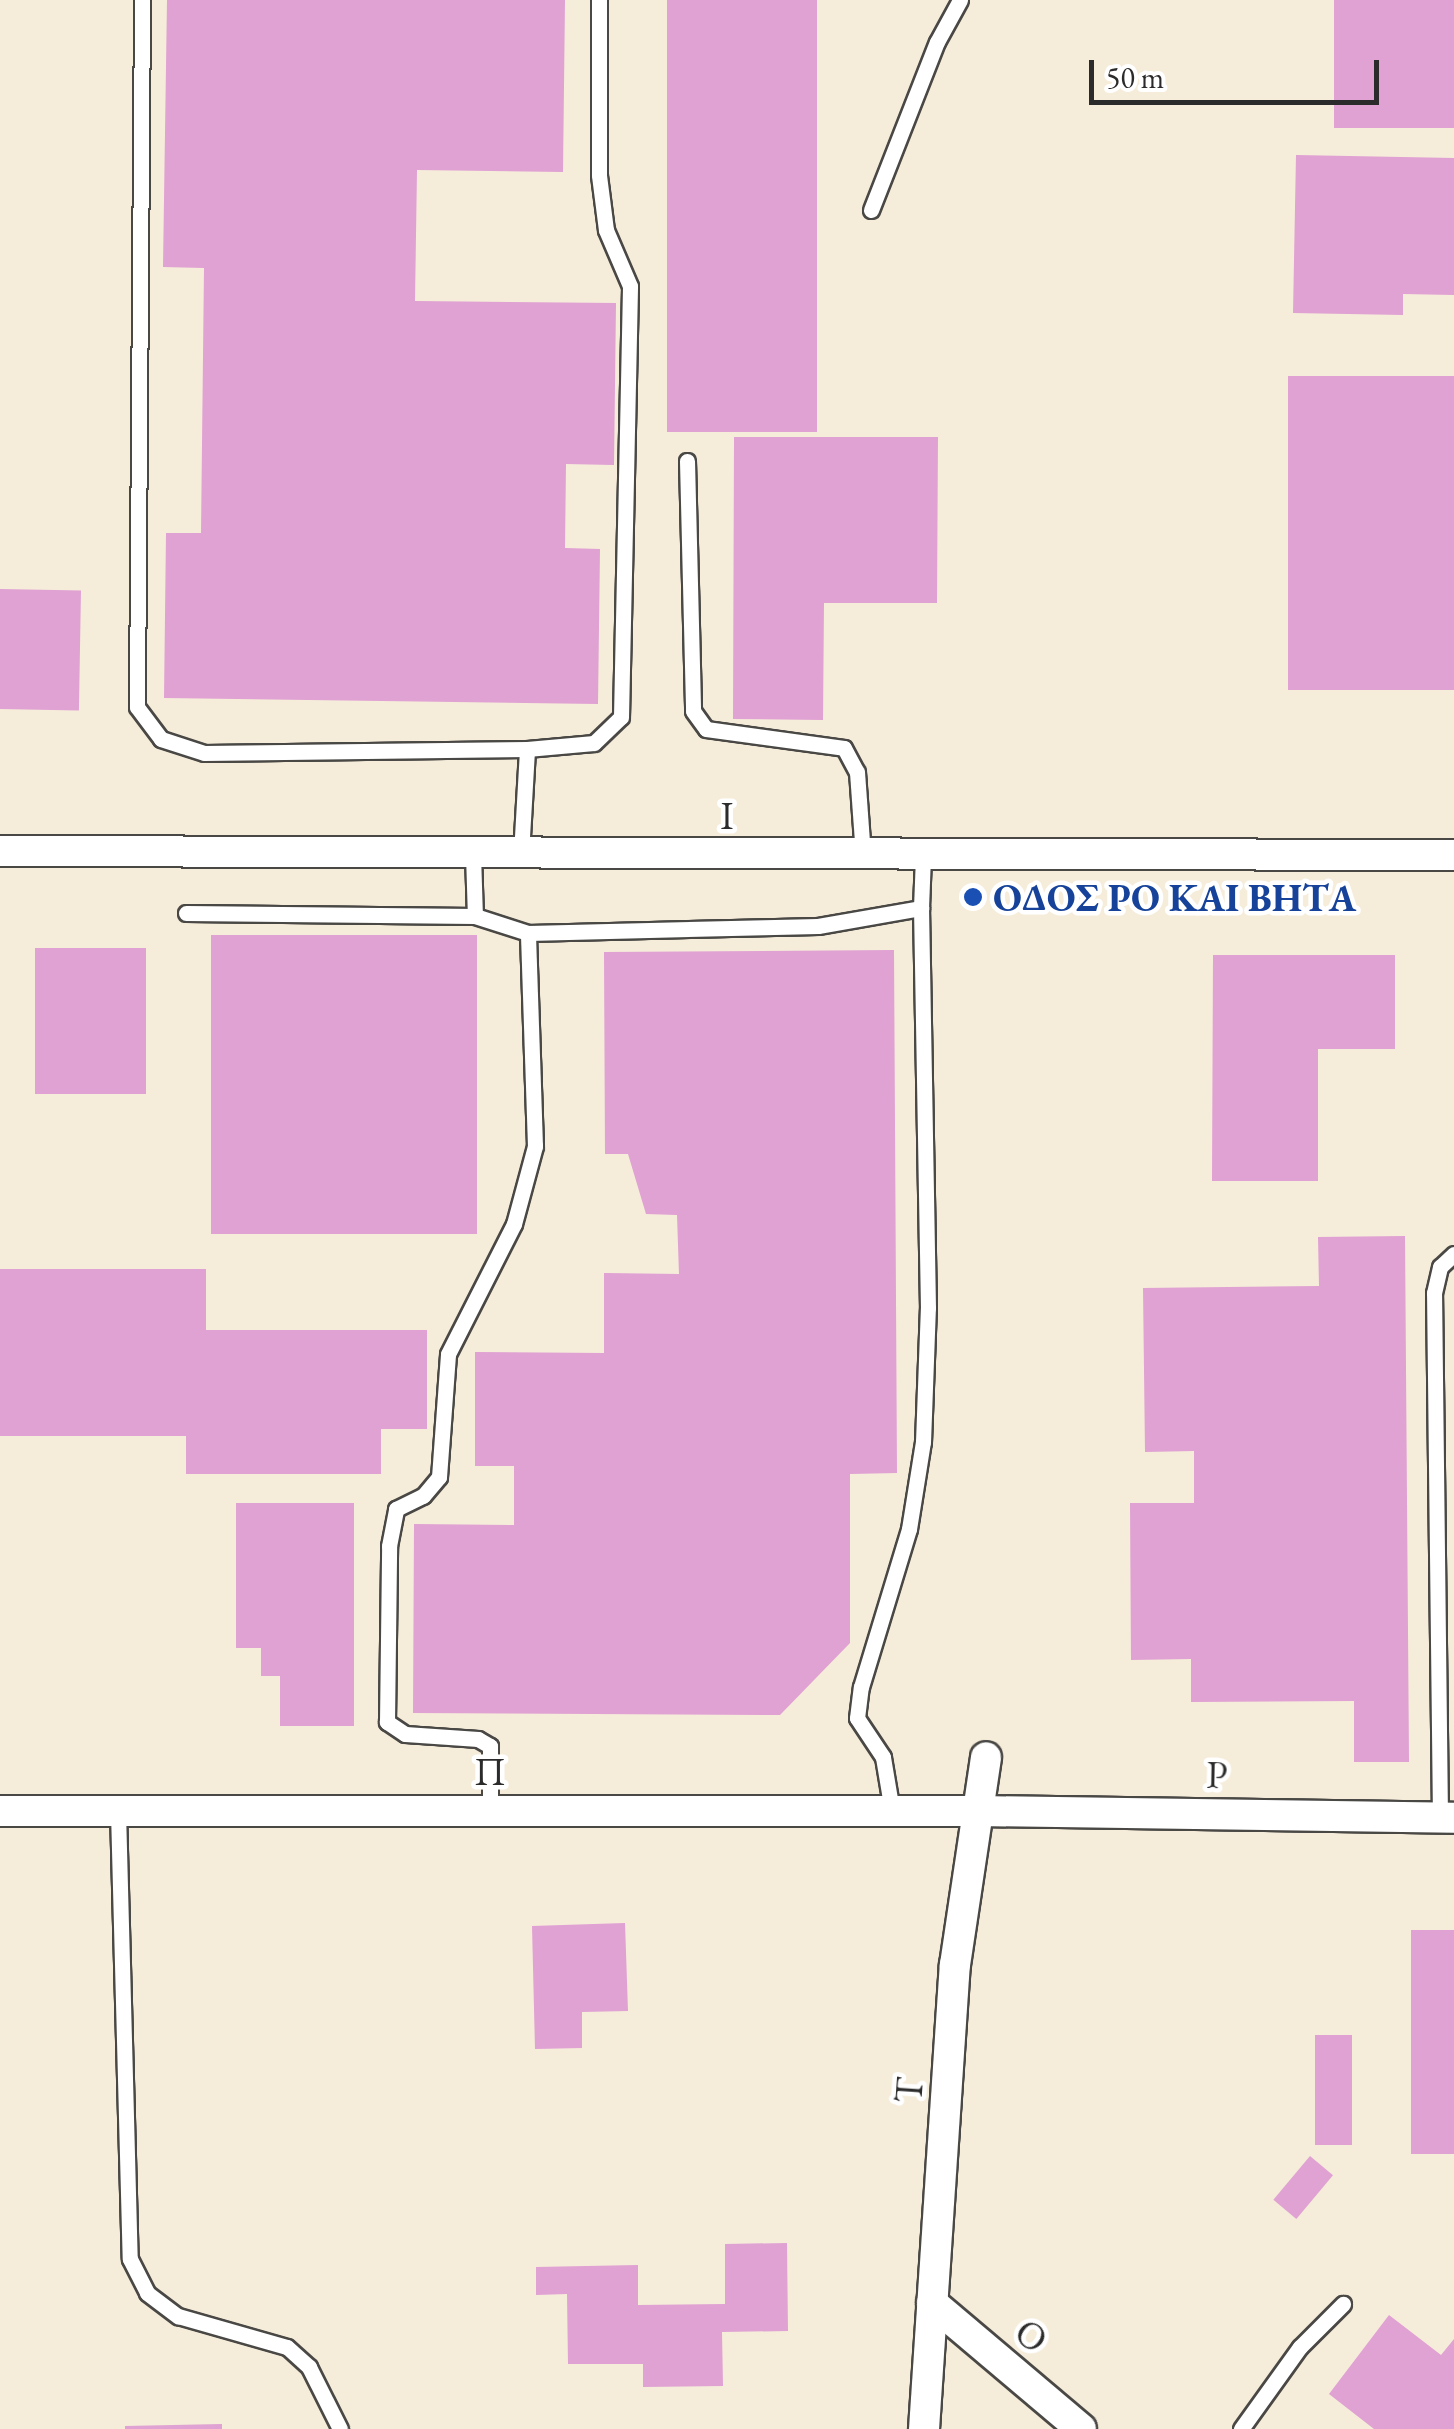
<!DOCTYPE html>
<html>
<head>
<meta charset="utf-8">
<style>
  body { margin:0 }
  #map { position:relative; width:1454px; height:2429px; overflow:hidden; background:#f5ecda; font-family:"EB Garamond",serif }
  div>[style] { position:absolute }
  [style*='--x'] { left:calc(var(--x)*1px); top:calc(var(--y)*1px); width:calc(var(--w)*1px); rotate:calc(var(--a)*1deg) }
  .building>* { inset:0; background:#e0a1d3; transform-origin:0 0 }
  .roads { filter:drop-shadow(2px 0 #494845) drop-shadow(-2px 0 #494845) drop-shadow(0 2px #494845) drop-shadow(0 -2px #494845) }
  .lane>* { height:15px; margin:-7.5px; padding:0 7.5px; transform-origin:7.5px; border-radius:7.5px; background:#fff }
  .street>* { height:30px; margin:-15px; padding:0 15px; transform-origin:15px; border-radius:15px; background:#fff }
  .dots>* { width:28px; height:28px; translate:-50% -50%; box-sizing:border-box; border:5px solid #fff; border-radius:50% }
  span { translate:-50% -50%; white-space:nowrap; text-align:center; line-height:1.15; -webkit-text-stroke:9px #fff; paint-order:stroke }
  .street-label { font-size:38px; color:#2b2b2b }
  .transit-label { font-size:38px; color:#164399; font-weight:700 }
  .left { translate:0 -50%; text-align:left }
  .scale { position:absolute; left:1089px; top:60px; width:290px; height:45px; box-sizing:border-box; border:5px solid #2b2b2b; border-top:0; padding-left:12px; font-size:30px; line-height:35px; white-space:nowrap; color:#2b2b2b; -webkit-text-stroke:8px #fff; paint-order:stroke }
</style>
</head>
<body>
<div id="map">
  <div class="building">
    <i style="clip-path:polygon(167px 0,565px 0,563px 172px,417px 170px,415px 301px,616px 303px,614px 465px,566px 464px,565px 548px,600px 549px,598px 704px,164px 698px,166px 533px,201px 533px,204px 268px,163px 267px)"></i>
    <i style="left:667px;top:0;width:150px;height:432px"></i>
    <i style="left:1334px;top:0;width:120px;height:128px"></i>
    <i style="clip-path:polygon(1296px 155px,1454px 158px,1454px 295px,1403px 294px,1403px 315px,1293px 313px)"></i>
    <i style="left:1454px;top:376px;width:314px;height:166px;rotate:90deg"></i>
    <i style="clip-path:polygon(734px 437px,938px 437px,937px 603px,824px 603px,823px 720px,733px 719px)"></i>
    <i style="left:0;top:589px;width:81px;height:120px;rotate:1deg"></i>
    <i style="left:211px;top:935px;width:266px;height:299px"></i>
    <i style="left:146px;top:948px;width:146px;height:111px;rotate:90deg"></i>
    <i style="clip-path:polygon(894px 950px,897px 1473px,850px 1474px,850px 1643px,780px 1715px,413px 1713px,414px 1524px,514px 1525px,514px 1466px,475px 1466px,475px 1352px,604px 1353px,604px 1273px,679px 1274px,677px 1215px,646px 1214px,628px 1154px,605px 1154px,604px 952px)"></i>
    <i style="clip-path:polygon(1213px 955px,1395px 955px,1395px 1049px,1318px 1049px,1318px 1181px,1212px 1181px)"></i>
    <i style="clip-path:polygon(1405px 1236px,1409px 1762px,1354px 1762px,1354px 1701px,1191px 1702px,1191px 1659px,1131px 1660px,1130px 1503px,1194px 1503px,1194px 1451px,1145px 1452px,1143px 1288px,1319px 1286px,1318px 1237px)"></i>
    <i style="clip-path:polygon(0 1269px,206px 1269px,206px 1330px,427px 1330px,427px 1429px,381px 1429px,381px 1474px,186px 1474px,186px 1436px,0 1436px)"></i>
    <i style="clip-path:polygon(236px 1503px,354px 1503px,354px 1726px,280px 1726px,280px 1676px,261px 1676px,261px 1648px,236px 1648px)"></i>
    <i style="clip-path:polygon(625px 1923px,628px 2011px,582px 2012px,582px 2048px,535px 2049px,532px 1926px)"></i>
    <i style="left:1411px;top:1930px;width:43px;height:224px"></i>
    <i style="left:1352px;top:2035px;width:110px;height:37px;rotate:90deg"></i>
    <i style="left:1310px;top:2156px;width:30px;height:57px;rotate:40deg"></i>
    <i style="clip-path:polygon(787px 2243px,788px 2331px,722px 2332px,723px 2386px,643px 2387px,643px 2364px,568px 2364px,567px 2294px,536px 2295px,536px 2267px,638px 2265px,638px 2305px,725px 2304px,725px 2244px)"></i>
    <i style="clip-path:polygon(1389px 2315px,1441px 2355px,1454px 2339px,1454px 2429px,1374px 2429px,1329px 2394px)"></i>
    <i style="clip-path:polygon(222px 2424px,222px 2429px,125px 2429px,125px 2426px)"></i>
  </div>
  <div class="roads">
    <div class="lane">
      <i style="--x:142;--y:0;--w:707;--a:90.41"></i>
      <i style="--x:137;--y:707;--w:40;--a:53"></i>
      <i style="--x:161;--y:739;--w:45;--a:18"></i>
      <i style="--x:204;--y:753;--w:323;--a:-0.7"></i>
      <i style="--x:527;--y:749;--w:67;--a:-5.1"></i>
      <i style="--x:594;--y:743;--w:37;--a:-44"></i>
      <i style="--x:621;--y:717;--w:431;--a:-88.8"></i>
      <i style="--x:630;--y:286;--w:61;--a:-113.2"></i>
      <i style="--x:606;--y:230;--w:55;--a:-97.3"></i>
      <i style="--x:599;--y:175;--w:175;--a:-90"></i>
      <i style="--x:871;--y:210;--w:180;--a:-68.6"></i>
      <i style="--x:937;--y:42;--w:48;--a:-61.3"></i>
      <i style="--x:687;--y:461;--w:250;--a:88.6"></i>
      <i style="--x:693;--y:711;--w:22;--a:54"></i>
      <i style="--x:706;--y:729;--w:139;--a:7.8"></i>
      <i style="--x:844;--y:748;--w:27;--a:62"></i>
      <i style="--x:857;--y:772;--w:84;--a:85.9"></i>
      <i style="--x:473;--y:854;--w:62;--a:88.2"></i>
      <i style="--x:521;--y:854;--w:105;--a:-86.7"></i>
      <i style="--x:186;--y:913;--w:289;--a:0.6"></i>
      <i style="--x:475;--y:916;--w:56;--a:17.8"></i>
      <i style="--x:528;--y:933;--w:290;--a:-1.4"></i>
      <i style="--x:818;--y:926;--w:105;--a:-9.9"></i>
      <i style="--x:921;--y:908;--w:52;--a:-87.8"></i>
      <i style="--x:118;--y:1811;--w:448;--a:88.5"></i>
      <i style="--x:130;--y:2259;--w:38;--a:63"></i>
      <i style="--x:147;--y:2293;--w:39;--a:37"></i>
      <i style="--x:178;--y:2316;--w:113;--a:15.9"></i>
      <i style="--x:287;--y:2347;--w:30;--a:42"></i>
      <i style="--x:309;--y:2367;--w:69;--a:63.4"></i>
      <i style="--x:490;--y:1811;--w:65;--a:-90"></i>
      <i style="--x:490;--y:1746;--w:14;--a:-150"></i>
      <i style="--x:478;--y:1739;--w:73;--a:-176.1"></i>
      <i style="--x:405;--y:1734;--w:22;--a:-146"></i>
      <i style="--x:387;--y:1722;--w:176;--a:-89.3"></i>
      <i style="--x:389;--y:1546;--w:38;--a:-79"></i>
      <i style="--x:396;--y:1509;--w:30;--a:-26"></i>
      <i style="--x:423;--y:1496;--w:25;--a:-50"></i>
      <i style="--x:439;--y:1477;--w:123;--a:-85.8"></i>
      <i style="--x:448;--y:1354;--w:146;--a:-63.1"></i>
      <i style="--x:514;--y:1224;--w:81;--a:-74.9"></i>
      <i style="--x:535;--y:1146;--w:213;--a:-91.9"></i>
      <i style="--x:892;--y:1811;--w:55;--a:-99.5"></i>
      <i style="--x:883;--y:1757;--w:47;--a:-123.7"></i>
      <i style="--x:857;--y:1718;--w:31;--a:-83"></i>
      <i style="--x:861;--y:1687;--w:165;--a:-73.1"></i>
      <i style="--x:909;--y:1529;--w:88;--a:-80.9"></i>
      <i style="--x:923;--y:1442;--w:134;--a:-87.9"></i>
      <i style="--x:928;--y:1308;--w:400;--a:-91"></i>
      <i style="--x:1440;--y:1818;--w:525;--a:-90.65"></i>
      <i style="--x:1434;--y:1293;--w:27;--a:-77"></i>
      <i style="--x:1440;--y:1267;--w:19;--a:-43"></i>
      <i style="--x:1241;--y:2429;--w:101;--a:-54.3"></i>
      <i style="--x:1300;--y:2347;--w:61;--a:-45"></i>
    </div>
    <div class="street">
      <i style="--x:0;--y:851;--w:1454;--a:0.16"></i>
      <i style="--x:0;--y:1811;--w:979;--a:0"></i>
      <i style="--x:979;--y:1811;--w:475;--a:0.8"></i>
      <i style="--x:932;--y:2303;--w:195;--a:40.2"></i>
      <i style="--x:924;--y:2429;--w:465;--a:-86.2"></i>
      <i style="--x:955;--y:1965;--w:210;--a:-81.5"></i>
    </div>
  </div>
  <div class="dots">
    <i style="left:973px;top:897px;background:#1a4fb4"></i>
  </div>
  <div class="street-label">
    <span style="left:727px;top:815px">Ι</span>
    <span style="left:490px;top:1771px">Π</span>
    <span style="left:1217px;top:1774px;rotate:1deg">Ρ</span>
    <span style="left:908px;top:2090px;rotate:-86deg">Τ</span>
    <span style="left:1032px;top:2335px;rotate:40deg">Ο</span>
  </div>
  <div class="transit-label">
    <span class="left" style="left:993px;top:897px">ΟΔΟΣ ΡΟ ΚΑΙ ΒΗΤΑ</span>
  </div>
  <div class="scale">50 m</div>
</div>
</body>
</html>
